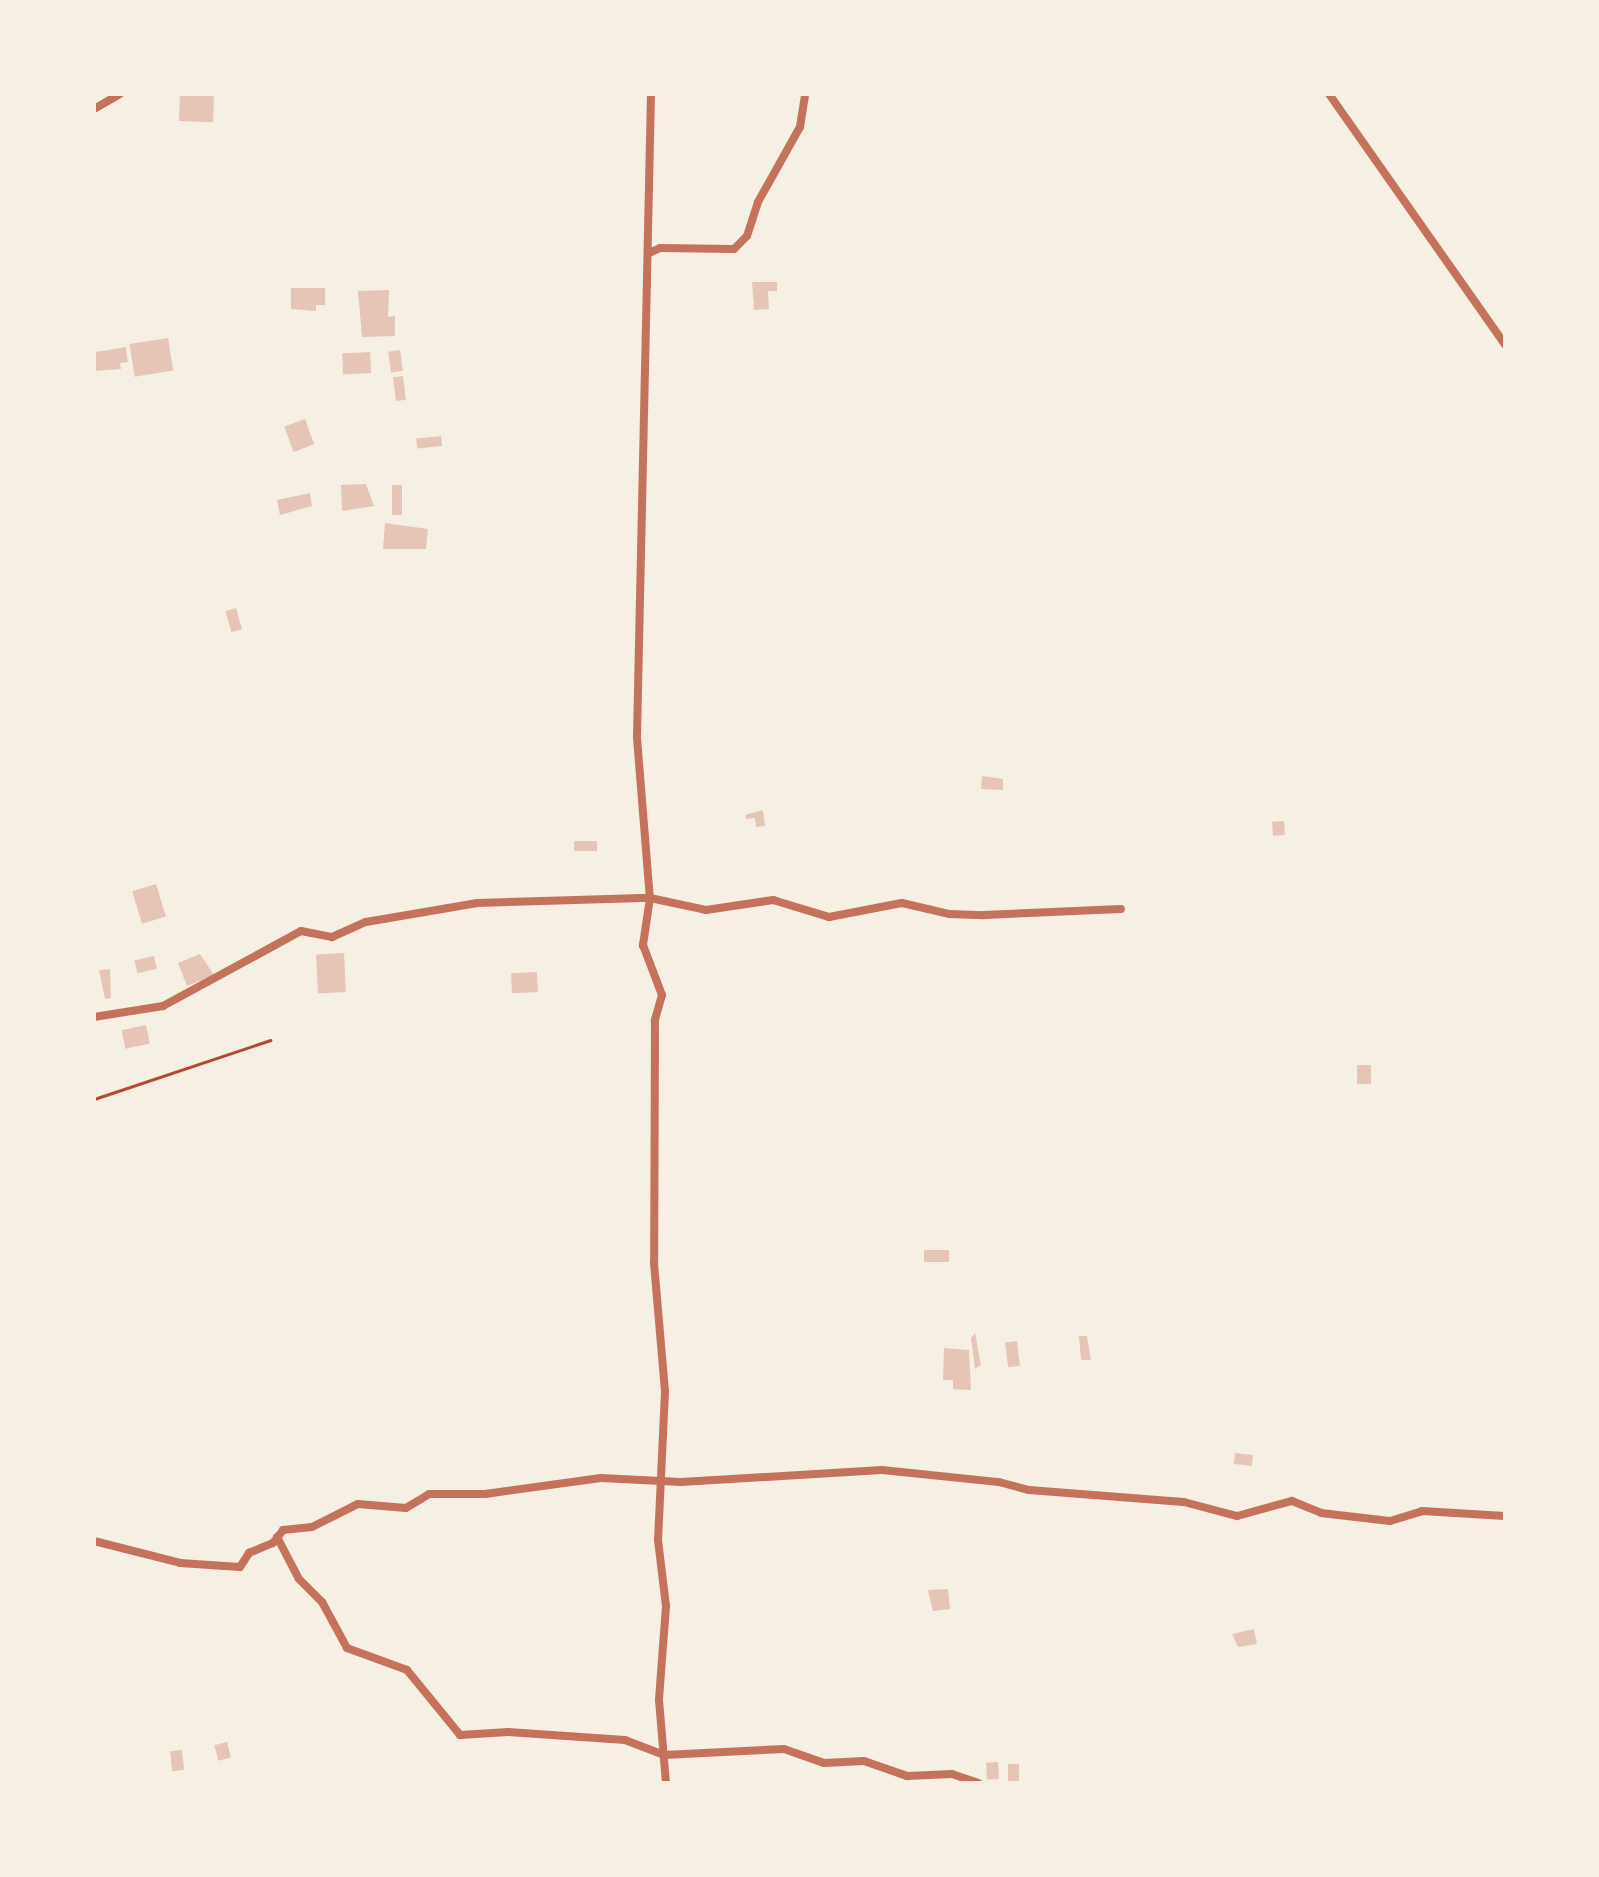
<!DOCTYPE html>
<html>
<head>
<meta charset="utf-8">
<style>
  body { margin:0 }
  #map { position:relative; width:1599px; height:1877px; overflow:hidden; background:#f6efe4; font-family:"Work Sans",sans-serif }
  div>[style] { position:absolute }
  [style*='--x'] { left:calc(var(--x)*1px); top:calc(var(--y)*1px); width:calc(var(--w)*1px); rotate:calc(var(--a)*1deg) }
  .building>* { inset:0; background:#e6c5b7; transform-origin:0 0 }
  .path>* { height:3px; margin:-1.5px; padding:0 1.5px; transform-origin:1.5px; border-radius:1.5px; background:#b5482f }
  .minor>* { height:8px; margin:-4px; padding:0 4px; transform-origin:4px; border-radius:4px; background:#c5725c }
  span { translate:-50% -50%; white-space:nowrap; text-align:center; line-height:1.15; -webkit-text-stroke:7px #f6efe4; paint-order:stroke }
  .frame { position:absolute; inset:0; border:96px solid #f6efe4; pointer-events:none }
</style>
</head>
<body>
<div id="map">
  <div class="building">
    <i style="left:180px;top:94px;width:34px;height:27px;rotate:2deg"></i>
    <i style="clip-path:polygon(752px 282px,777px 282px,777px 291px,768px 291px,769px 309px,754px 310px)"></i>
    <i style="clip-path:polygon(291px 288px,325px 288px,325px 305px,316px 305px,316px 311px,291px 309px)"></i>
    <i style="clip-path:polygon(389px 290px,388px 317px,395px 316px,395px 336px,362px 337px,358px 291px)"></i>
    <i style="left:168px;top:338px;width:33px;height:39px;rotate:81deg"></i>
    <i style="clip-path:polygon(126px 347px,128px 362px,120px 363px,121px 369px,94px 371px,96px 352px)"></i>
    <i style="left:400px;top:350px;width:21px;height:12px;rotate:82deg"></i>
    <i style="left:370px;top:352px;width:21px;height:28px;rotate:87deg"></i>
    <i style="left:403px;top:376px;width:24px;height:10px;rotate:83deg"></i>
    <i style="left:305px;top:419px;width:27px;height:22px;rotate:70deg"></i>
    <i style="left:441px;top:436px;width:10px;height:25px;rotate:84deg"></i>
    <i style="clip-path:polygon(366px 484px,374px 506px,342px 511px,341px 485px)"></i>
    <i style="left:392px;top:485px;width:10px;height:30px"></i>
    <i style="clip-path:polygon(310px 493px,312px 506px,280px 515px,277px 500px)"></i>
    <i style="clip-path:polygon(385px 523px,428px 529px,426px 549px,383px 549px)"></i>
    <i style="left:236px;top:608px;width:22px;height:11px;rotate:74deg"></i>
    <i style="clip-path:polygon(982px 776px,1003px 779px,1003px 790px,981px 789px)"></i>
    <i style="clip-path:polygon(763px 810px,765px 826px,756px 827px,755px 818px,746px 819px,745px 815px)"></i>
    <i style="left:1284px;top:821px;width:14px;height:12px;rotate:86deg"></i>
    <i style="left:574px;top:841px;width:23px;height:10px"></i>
    <i style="left:156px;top:884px;width:34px;height:25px;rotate:73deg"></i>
    <i style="left:344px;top:953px;width:39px;height:28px;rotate:87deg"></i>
    <i style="clip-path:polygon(200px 954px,214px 975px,187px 986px,178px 963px)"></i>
    <i style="left:154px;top:956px;width:13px;height:20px;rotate:77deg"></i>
    <i style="clip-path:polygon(110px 969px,111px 998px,105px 999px,99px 970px)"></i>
    <i style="left:537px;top:972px;width:20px;height:26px;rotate:87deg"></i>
    <i style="left:146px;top:1025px;width:19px;height:25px;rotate:78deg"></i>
    <i style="left:1357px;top:1065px;width:14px;height:19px"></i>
    <i style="left:924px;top:1250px;width:25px;height:12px"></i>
    <i style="clip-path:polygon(975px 1333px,981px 1365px,975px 1369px,971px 1338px)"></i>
    <i style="clip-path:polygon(1079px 1336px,1087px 1336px,1091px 1360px,1081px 1360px)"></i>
    <i style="left:1017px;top:1341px;width:25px;height:12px;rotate:83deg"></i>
    <i style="clip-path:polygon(944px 1348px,969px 1350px,971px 1390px,953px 1389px,953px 1380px,943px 1380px)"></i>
    <i style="left:1235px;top:1453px;width:18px;height:11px;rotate:6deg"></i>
    <i style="clip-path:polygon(948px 1589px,950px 1609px,933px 1611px,928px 1590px)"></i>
    <i style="clip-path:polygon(1254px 1629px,1257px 1644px,1238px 1647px,1232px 1634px)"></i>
    <i style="left:227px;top:1742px;width:16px;height:13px;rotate:76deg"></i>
    <i style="left:182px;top:1750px;width:20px;height:12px;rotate:84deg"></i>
    <i style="left:998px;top:1762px;width:17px;height:12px;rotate:87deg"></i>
    <i style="left:1008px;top:1764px;width:11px;height:17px"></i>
  </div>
  <div class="path">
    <i style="--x:94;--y:1099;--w:186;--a:-18.5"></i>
  </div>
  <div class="minor">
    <i style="--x:651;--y:94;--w:644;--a:91.25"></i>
    <i style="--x:637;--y:738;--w:161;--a:85.4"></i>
    <i style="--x:650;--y:898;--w:48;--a:98.5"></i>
    <i style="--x:643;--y:945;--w:53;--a:69.2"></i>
    <i style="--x:662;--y:995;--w:26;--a:106"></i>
    <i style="--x:655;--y:1020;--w:243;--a:90.2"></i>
    <i style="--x:654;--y:1263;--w:129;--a:85.1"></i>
    <i style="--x:665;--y:1392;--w:148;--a:92.7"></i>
    <i style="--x:658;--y:1540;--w:66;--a:83.1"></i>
    <i style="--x:666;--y:1606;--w:94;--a:94.3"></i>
    <i style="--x:659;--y:1700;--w:83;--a:85.2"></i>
    <i style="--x:1329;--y:94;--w:306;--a:54.9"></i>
    <i style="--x:94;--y:109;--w:30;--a:-30"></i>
    <i style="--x:649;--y:253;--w:12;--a:-24"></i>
    <i style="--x:660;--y:248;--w:74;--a:0.8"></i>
    <i style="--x:734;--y:249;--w:18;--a:-45"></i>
    <i style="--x:747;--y:236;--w:36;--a:-72"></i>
    <i style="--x:758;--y:202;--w:86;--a:-60.8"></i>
    <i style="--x:800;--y:127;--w:33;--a:-81"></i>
    <i style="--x:94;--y:1017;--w:70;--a:-9.1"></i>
    <i style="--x:163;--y:1006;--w:157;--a:-28.5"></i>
    <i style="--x:301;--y:931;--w:32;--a:11"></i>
    <i style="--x:332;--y:937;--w:37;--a:-24"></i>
    <i style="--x:366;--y:922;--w:113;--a:-9.7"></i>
    <i style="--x:477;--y:903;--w:173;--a:-1.7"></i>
    <i style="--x:650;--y:898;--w:57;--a:12.1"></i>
    <i style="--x:706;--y:910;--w:68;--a:-8.5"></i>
    <i style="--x:773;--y:900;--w:59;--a:16.9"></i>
    <i style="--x:829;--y:917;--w:74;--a:-10.9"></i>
    <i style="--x:902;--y:903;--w:48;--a:13.2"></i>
    <i style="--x:949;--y:914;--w:35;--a:2"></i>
    <i style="--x:984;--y:915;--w:137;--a:-2.5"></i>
    <i style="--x:277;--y:1537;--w:47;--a:62.4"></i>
    <i style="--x:299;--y:1579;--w:33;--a:45"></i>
    <i style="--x:322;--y:1602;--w:52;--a:61.5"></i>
    <i style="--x:347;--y:1648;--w:64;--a:20.1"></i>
    <i style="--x:407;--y:1670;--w:84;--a:50.8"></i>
    <i style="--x:460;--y:1735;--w:48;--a:-3.6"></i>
    <i style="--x:508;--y:1732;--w:117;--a:3.9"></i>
    <i style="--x:625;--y:1740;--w:42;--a:21"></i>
    <i style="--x:664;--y:1755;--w:120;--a:-2.9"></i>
    <i style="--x:784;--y:1749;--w:42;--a:19.3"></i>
    <i style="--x:824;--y:1763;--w:40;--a:-2.9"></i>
    <i style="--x:864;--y:1761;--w:46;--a:19.2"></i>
    <i style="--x:907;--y:1776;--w:45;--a:-2.5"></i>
    <i style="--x:952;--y:1774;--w:28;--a:19"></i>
    <i style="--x:94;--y:1541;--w:89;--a:14.3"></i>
    <i style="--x:180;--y:1563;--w:60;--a:3.8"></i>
    <i style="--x:240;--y:1567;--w:17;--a:-57"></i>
    <i style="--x:249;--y:1553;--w:26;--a:-23"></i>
    <i style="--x:273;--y:1543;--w:16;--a:-52"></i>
    <i style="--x:283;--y:1530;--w:29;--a:-6"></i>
    <i style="--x:312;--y:1527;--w:51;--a:-26.6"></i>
    <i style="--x:358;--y:1504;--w:48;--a:4.8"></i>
    <i style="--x:406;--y:1508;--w:27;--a:-31"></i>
    <i style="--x:429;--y:1494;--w:56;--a:0"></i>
    <i style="--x:485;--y:1494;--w:117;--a:-7.9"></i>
    <i style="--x:601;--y:1478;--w:80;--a:2.9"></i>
    <i style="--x:681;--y:1482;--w:201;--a:-3.4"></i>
    <i style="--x:882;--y:1470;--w:118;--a:5.9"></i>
    <i style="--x:999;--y:1482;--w:31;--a:15"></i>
    <i style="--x:1029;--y:1490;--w:155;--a:4.4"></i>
    <i style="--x:1184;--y:1502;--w:55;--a:14.8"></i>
    <i style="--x:1237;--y:1516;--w:57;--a:-15.3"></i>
    <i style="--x:1292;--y:1501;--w:31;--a:22"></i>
    <i style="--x:1321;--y:1513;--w:69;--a:6.6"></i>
    <i style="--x:1390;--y:1521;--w:34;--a:-17"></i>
    <i style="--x:1422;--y:1511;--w:83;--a:3.4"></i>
  </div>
  <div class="frame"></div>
</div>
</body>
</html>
